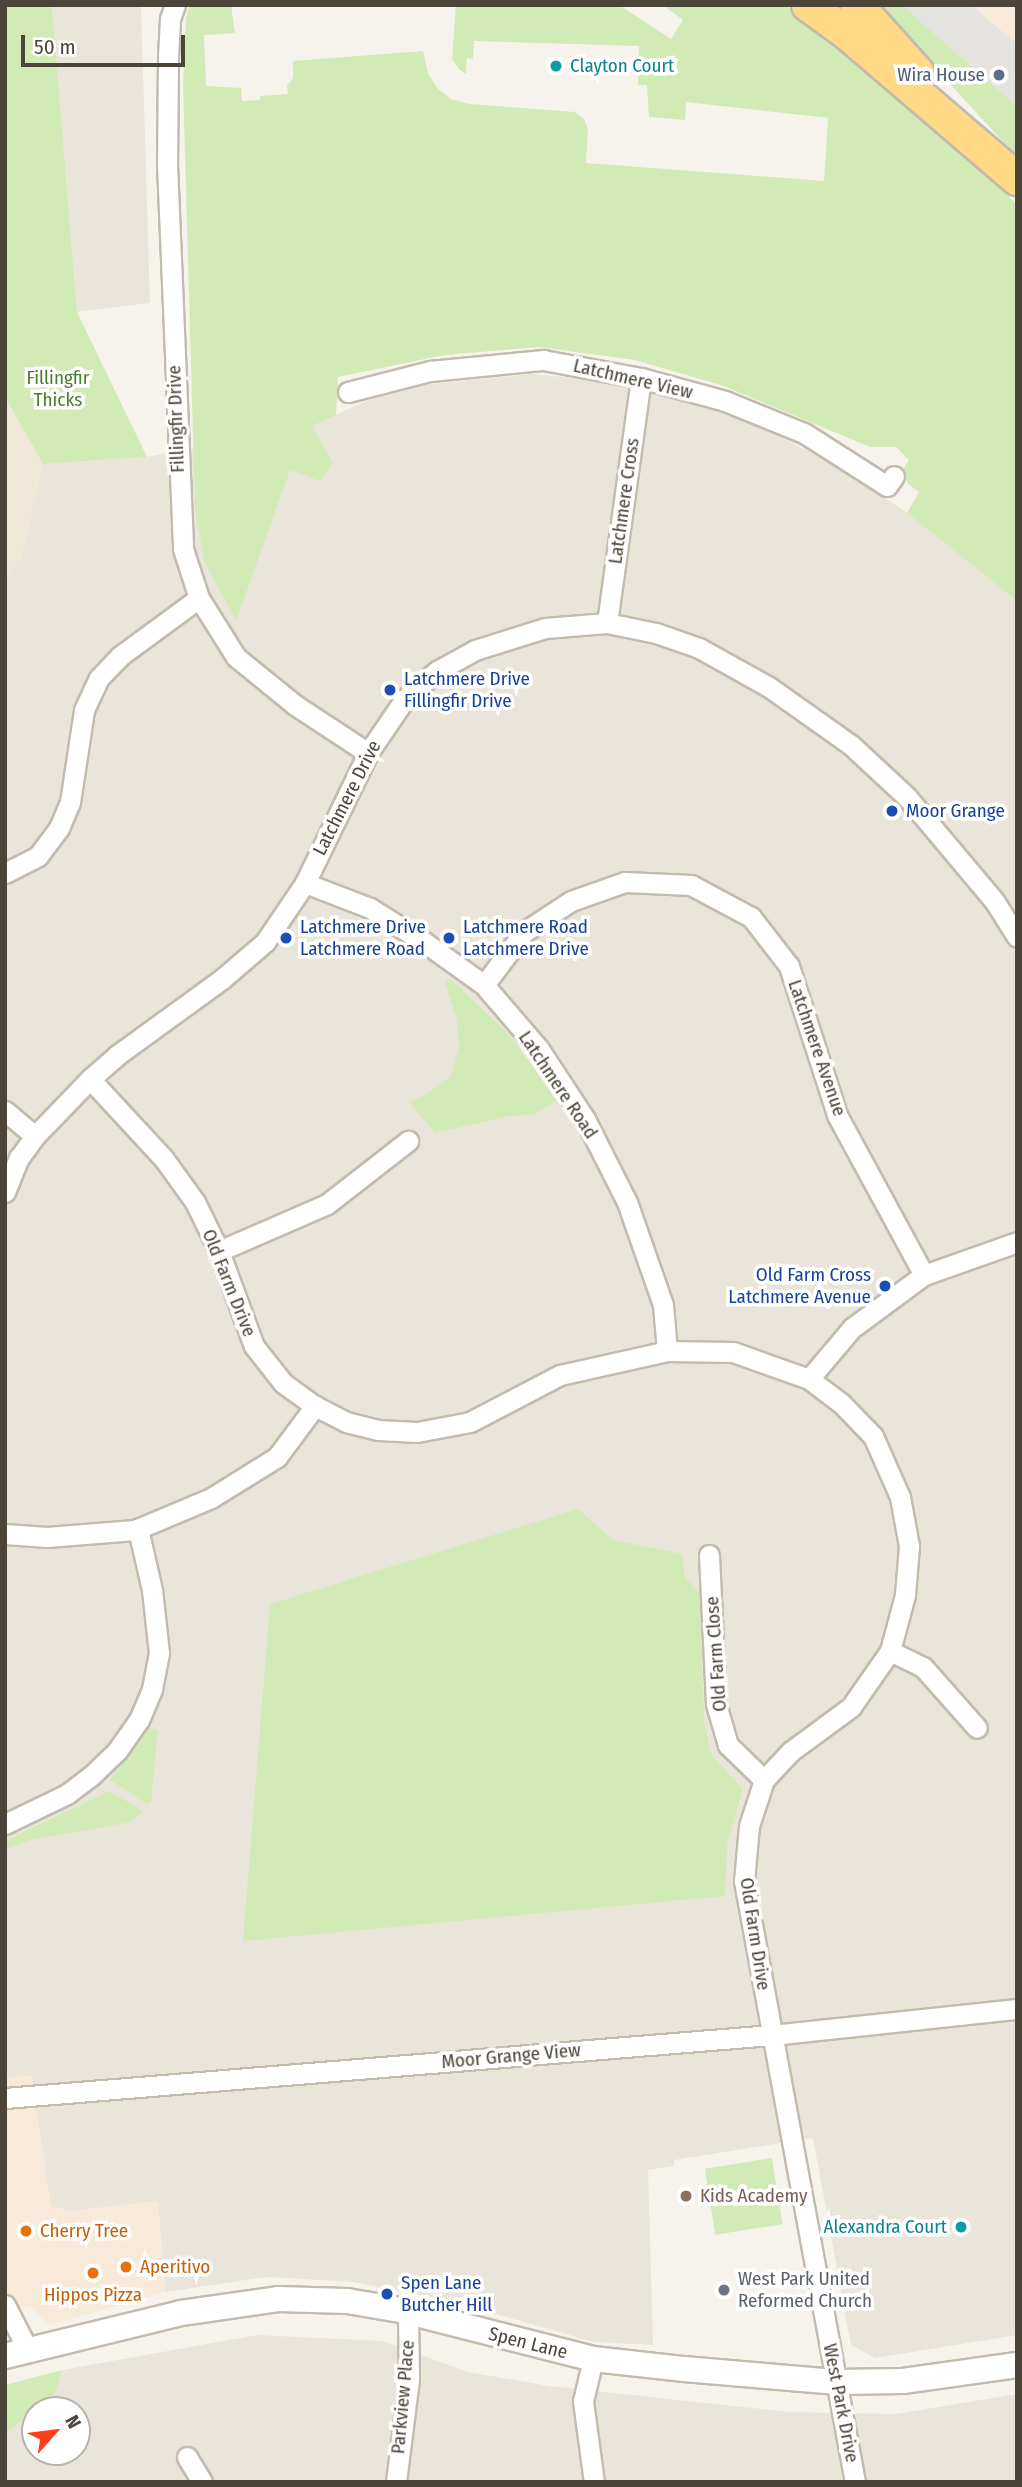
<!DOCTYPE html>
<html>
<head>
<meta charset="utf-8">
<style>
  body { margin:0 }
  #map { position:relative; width:1022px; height:2487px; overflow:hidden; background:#f6f3ec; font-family:"Fira Sans Condensed",sans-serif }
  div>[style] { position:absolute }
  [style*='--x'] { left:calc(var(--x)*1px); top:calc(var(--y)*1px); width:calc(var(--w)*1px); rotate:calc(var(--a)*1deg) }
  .residential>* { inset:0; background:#eae5da }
  .commercial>* { inset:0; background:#f7ead8 }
  .education>* { inset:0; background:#efe8d6 }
  .green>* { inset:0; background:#d2eab5; transform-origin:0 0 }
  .parking>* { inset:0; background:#e5e3e0 }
  .roads { filter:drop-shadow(2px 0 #c2bbae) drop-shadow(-2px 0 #c2bbae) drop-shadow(0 2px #c2bbae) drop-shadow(0 -2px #c2bbae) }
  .minor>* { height:19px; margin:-9.5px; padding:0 9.5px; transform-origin:9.5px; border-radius:9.5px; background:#fff }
  .tertiary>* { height:24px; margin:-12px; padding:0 12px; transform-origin:12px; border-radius:12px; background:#fff }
  .trunk>* { height:32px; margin:-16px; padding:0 16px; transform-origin:16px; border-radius:16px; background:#ffd985 }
  .dots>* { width:19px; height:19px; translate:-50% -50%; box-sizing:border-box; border:4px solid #fff; border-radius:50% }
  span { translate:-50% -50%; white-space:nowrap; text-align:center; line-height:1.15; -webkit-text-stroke:7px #fff; paint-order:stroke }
  .culture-label { font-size:19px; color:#0d838f }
  .left { translate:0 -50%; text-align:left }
  .right { translate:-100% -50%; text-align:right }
  .service-label { font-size:19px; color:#4e5e75 }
  .park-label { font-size:19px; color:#4a7f2a }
  .street-label { font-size:19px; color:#4b4439 }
  .transit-label { font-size:19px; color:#164399 }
  .education-label { font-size:19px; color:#785e54 }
  .food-label { font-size:19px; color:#c56008 }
  .worship-label { font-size:19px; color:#5b616d }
  .frame { position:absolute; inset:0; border:7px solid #4b4439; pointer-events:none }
  .north { position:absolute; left:21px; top:2396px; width:70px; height:70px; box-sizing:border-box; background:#fff; border:2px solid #b7b4b0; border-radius:50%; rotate:62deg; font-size:19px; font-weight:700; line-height:28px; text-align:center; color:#4b4439 }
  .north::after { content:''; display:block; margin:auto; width:24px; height:32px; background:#fc3f1d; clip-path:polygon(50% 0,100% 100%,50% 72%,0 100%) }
  .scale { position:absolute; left:21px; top:35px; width:164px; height:32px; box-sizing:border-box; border:4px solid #4b4439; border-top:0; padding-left:9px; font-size:21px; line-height:24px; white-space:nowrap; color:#4b4439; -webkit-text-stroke:5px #fff; paint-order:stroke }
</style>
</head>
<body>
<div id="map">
  <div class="residential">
    <i style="clip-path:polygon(52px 5px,141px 5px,150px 303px,77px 312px)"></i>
    <i style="clip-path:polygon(533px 374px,612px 382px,744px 419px,838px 466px,907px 513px,1017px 601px,1017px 2335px,875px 2358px,851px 2345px,813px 2138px,674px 2160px,674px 2166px,648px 2170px,653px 2345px,594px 2342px,450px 2301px,353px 2282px,267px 2277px,165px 2292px,158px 2201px,72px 2211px,51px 2207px,31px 2076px,5px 2078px,5px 576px,21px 557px,43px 464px,147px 457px,312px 426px,366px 401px,422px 385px)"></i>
    <i style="clip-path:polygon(evenodd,257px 2335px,382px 2341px,468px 2372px,549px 2386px,789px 2412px,896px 2414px,1017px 2394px,1017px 2482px,5px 2482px,5px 2434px,54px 2393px,62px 2370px,257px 2335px,35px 2410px,77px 2410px,77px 2452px,35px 2452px,35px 2410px)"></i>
  </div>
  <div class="commercial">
    <i style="clip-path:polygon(902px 5px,1017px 5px,1017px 106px)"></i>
    <i style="clip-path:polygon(31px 2076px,51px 2207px,72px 2211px,158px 2201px,165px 2292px,49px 2325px,29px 2306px,5px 2310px,5px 2078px)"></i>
  </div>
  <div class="education">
    <i style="clip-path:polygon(5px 397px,43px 464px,21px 557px,5px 576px)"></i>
  </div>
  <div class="green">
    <i style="clip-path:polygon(5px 5px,52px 5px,77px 312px,147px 457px,43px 464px,5px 397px)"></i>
    <i style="clip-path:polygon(190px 5px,231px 5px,235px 33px,204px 35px,206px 86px,241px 88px,242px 101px,260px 100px,260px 96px,288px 94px,287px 86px,293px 78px,293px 61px,423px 51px,428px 73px,438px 89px,451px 99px,469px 104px,575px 112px,584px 119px,588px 130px,586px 163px,824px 181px,828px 118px,686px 102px,685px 120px,649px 117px,647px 85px,638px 85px,639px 46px,474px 41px,473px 59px,467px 58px,466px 74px,459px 69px,452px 59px,456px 5px,619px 5px,671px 39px,683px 20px,663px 5px,785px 5px,877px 75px,965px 152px,1017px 205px,1017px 601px,907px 513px,919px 492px,907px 483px,904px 468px,909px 460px,896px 447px,870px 447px,724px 386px,635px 360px,539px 347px,444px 355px,338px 377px,336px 415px,312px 426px,333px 463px,320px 481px,290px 470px,236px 621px,204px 561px,195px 507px,183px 85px,186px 17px)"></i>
    <i style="clip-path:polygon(870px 5px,902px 5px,1017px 106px,1017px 157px,917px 48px)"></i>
    <i style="clip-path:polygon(451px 979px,509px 1035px,557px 1100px,534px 1115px,509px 1116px,435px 1133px,409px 1102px,424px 1096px,451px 1076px,459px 1048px,457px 1020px,445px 982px)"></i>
    <i style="clip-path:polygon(578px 1509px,613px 1540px,682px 1554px,685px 1577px,700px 1595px,704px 1721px,711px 1754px,743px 1789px,727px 1844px,725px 1896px,243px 1941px,270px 1604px)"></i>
    <i style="clip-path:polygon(149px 1728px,158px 1730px,151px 1802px,147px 1804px,110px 1780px)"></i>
    <i style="clip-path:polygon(109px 1791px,143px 1811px,131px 1822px,31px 1840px,5px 1849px,5px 1841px)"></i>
    <i style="left:772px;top:2158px;width:67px;height:68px;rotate:81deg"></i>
    <i style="clip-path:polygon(62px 2370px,55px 2393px,5px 2434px,5px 2385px)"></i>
  </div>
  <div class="parking">
    <i style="clip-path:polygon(902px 5px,971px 5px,1017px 44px,1017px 106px)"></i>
  </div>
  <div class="roads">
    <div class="minor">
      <i style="--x:175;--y:5;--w:15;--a:110"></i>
      <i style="--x:170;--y:19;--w:37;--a:93"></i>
      <i style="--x:168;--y:56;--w:108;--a:90.5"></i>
      <i style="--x:167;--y:164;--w:385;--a:87.6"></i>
      <i style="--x:183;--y:549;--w:52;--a:71.9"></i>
      <i style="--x:199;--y:598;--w:70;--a:57.9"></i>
      <i style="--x:236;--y:657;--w:76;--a:39.1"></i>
      <i style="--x:295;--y:705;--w:87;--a:33.3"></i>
      <i style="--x:348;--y:392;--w:85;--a:-14.4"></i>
      <i style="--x:430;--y:371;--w:114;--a:-5.6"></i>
      <i style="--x:543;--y:360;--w:100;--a:10.4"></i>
      <i style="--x:641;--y:378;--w:87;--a:15.3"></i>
      <i style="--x:725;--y:401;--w:85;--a:22.1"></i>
      <i style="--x:804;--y:433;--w:98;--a:32.6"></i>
      <i style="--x:887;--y:486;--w:12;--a:-55"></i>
      <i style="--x:607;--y:623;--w:247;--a:-82.1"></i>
      <i style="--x:5;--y:873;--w:37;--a:-27"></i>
      <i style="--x:38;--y:856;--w:35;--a:-53"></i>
      <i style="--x:59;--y:828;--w:28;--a:-67"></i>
      <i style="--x:70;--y:802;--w:93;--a:-81.3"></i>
      <i style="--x:84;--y:710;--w:35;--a:-65"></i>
      <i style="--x:99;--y:678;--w:30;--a:-46"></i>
      <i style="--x:120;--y:656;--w:98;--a:-36.3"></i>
      <i style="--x:305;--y:883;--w:70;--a:21"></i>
      <i style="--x:370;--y:908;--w:64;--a:32.2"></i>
      <i style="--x:424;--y:942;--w:74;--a:35.6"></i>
      <i style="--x:484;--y:985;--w:84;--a:49.3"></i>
      <i style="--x:539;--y:1049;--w:84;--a:56.7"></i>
      <i style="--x:585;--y:1119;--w:93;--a:63.2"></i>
      <i style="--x:627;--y:1202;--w:109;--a:70.7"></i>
      <i style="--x:663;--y:1305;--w:46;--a:85"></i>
      <i style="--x:484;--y:985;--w:66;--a:-53"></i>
      <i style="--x:524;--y:932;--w:56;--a:-33.4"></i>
      <i style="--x:571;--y:901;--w:57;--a:-19.4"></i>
      <i style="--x:625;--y:882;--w:66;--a:2.6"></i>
      <i style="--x:691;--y:885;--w:68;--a:28.1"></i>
      <i style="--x:751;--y:917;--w:62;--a:52.2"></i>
      <i style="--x:789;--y:966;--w:157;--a:72.1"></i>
      <i style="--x:837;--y:1115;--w:182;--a:61.5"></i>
      <i style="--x:90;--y:1079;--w:109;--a:47.2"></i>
      <i style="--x:164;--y:1159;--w:53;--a:54.2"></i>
      <i style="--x:195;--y:1202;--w:55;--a:63.9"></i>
      <i style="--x:219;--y:1251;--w:101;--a:69.8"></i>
      <i style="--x:254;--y:1346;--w:47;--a:51.9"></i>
      <i style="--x:283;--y:1383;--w:39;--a:36"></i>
      <i style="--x:315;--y:1406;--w:35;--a:27"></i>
      <i style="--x:346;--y:1422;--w:33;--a:14"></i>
      <i style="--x:378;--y:1430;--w:39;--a:3"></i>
      <i style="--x:417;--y:1432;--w:54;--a:-10.7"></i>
      <i style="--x:470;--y:1422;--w:102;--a:-27.6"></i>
      <i style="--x:560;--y:1375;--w:110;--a:-12.6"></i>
      <i style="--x:667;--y:1351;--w:66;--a:0.9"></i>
      <i style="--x:733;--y:1352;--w:81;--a:19.6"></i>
      <i style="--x:809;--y:1379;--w:40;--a:37"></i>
      <i style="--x:841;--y:1403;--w:46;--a:45.9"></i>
      <i style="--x:873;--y:1436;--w:67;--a:66.1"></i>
      <i style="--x:900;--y:1497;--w:50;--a:79.6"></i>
      <i style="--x:909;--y:1546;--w:49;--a:94.7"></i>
      <i style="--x:905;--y:1595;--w:58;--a:105"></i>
      <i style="--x:890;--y:1651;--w:68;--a:124.9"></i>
      <i style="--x:851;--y:1707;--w:74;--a:143.7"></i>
      <i style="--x:791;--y:1751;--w:40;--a:133"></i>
      <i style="--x:764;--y:1780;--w:48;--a:108.1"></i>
      <i style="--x:749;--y:1826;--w:55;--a:95.2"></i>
      <i style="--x:744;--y:1881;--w:611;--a:79.54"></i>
      <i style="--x:5;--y:1111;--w:39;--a:40"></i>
      <i style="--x:5;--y:1192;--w:37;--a:-68"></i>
      <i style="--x:19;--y:1158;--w:27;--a:-54"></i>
      <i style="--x:35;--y:1136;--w:79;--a:-46"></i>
      <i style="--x:90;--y:1079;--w:35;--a:-41"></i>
      <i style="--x:116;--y:1056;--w:131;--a:-36"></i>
      <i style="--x:222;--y:979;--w:57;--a:-40.7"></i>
      <i style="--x:265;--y:942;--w:71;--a:-55.9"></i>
      <i style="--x:305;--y:883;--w:144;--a:-64.1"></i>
      <i style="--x:368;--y:753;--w:64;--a:-55.8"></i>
      <i style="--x:404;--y:700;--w:44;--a:-41.3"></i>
      <i style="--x:437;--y:671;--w:43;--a:-28.9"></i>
      <i style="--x:475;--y:650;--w:73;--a:-17.4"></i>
      <i style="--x:545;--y:628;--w:62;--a:-4.6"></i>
      <i style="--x:607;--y:623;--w:50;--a:11.5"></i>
      <i style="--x:656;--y:633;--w:46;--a:19.2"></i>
      <i style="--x:699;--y:648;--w:80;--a:29.1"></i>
      <i style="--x:769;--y:687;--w:100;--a:35.3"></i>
      <i style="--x:851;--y:745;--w:76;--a:42.9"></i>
      <i style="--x:907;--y:797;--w:137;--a:50"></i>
      <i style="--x:995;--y:902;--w:41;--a:57.8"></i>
      <i style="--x:219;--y:1251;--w:118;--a:-23.5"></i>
      <i style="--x:327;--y:1204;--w:103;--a:-37.9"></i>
      <i style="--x:809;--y:1379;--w:67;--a:-49.9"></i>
      <i style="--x:852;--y:1328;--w:89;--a:-36.4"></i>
      <i style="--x:924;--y:1275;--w:99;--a:-19.5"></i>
      <i style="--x:5;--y:1534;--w:42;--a:4.1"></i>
      <i style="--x:47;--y:1537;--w:88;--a:-4.5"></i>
      <i style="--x:135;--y:1530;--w:82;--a:-22.8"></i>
      <i style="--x:211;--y:1498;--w:78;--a:-31.8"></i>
      <i style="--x:277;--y:1457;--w:64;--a:-53.3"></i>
      <i style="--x:709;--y:1555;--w:149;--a:87.3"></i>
      <i style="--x:716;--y:1704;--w:43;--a:73.7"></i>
      <i style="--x:728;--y:1745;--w:50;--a:44.2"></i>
      <i style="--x:890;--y:1651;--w:37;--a:26"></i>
      <i style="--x:923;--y:1667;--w:81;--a:48.5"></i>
      <i style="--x:5;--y:1824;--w:69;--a:-25.8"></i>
      <i style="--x:67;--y:1794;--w:30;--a:-37"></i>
      <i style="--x:91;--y:1776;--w:36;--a:-44"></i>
      <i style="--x:117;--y:1751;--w:38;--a:-55"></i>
      <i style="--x:139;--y:1720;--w:34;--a:-67"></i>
      <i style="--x:152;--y:1689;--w:37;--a:-79"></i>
      <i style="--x:159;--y:1653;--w:63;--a:-96.3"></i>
      <i style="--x:152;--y:1590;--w:63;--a:-102.9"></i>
      <i style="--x:5;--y:2098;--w:770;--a:-4.7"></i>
      <i style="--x:772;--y:2035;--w:246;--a:-6.1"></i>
      <i style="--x:5;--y:2305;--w:48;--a:62.9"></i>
      <i style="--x:593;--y:2359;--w:43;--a:103.4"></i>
      <i style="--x:583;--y:2401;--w:82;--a:82.3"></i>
      <i style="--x:187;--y:2457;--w:29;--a:59"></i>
      <i style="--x:396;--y:2482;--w:104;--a:-82.8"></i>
      <i style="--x:409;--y:2379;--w:67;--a:-90.9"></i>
    </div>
    <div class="tertiary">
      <i style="--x:5;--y:2356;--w:181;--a:-13.7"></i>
      <i style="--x:181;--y:2313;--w:98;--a:-8.2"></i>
      <i style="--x:278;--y:2299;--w:69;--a:1.7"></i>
      <i style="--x:347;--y:2301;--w:55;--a:9.5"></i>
      <i style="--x:401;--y:2310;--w:198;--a:14.3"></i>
      <i style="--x:593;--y:2359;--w:92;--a:6.3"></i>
      <i style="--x:684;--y:2369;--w:154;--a:4.9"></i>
      <i style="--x:837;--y:2382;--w:66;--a:-0.9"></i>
      <i style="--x:903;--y:2381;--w:115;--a:-8"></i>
    </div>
    <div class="trunk">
      <i style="--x:808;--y:5;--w:49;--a:35.9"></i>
      <i style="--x:848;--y:34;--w:223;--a:40.6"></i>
      <i style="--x:857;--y:5;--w:91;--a:48.1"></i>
    </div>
  </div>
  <div class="dots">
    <i style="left:556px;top:66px;background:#0f9aa8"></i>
    <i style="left:999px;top:75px;background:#5c6f8a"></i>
    <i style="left:390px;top:690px;background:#1a4fb4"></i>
    <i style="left:892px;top:811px;background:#1a4fb4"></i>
    <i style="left:286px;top:938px;background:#1a4fb4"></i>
    <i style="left:449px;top:938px;background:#1a4fb4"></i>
    <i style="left:885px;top:1286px;background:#1a4fb4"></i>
    <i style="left:686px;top:2196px;background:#8d6e63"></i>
    <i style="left:961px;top:2227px;background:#0f9aa8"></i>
    <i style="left:26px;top:2231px;background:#e8710a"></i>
    <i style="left:126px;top:2267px;background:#e8710a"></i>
    <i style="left:93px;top:2273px;background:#e8710a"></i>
    <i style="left:724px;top:2290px;background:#6b7280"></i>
    <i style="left:387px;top:2294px;background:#1a4fb4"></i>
  </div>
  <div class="culture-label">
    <span class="left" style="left:570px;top:66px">Clayton Court</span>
    <span class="right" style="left:947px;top:2227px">Alexandra Court</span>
  </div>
  <div class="service-label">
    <span class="right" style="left:985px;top:75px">Wira House</span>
  </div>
  <div class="park-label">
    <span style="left:58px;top:389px">Fillingfir<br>Thicks</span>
  </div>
  <div class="street-label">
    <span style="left:633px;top:379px;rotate:13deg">Latchmere View</span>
    <span style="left:176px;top:419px;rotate:-92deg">Fillingfir Drive</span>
    <span style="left:624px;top:501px;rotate:-82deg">Latchmere Cross</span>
    <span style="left:347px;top:798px;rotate:-63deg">Latchmere Drive</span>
    <span style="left:817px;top:1048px;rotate:71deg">Latchmere Avenue</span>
    <span style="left:558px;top:1085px;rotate:56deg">Latchmere Road</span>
    <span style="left:229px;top:1283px;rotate:68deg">Old Farm Drive</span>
    <span style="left:716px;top:1654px;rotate:-94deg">Old Farm Close</span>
    <span style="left:755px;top:1934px;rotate:81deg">Old Farm Drive</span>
    <span style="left:511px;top:2056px;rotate:-5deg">Moor Grange View</span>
    <span style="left:528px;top:2343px;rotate:14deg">Spen Lane</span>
    <span style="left:403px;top:2397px;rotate:-85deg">Parkview Place</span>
    <span style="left:841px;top:2403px;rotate:79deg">West Park Drive</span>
  </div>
  <div class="transit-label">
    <span class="left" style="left:404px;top:690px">Latchmere Drive<br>Fillingfir Drive</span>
    <span class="left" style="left:906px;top:811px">Moor Grange</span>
    <span class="left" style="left:300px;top:938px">Latchmere Drive<br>Latchmere Road</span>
    <span class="left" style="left:463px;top:938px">Latchmere Road<br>Latchmere Drive</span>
    <span class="right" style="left:871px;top:1286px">Old Farm Cross<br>Latchmere Avenue</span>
    <span class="left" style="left:401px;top:2294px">Spen Lane<br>Butcher Hill</span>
  </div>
  <div class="education-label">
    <span class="left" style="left:700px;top:2196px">Kids Academy</span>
  </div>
  <div class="food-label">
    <span class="left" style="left:40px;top:2231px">Cherry Tree</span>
    <span class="left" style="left:140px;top:2267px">Aperitivo</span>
    <span style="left:93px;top:2295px">Hippos Pizza</span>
  </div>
  <div class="worship-label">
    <span class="left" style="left:738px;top:2290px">West Park United<br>Reformed Church</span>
  </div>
  <div class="frame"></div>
  <div class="north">N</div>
  <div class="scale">50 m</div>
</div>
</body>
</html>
